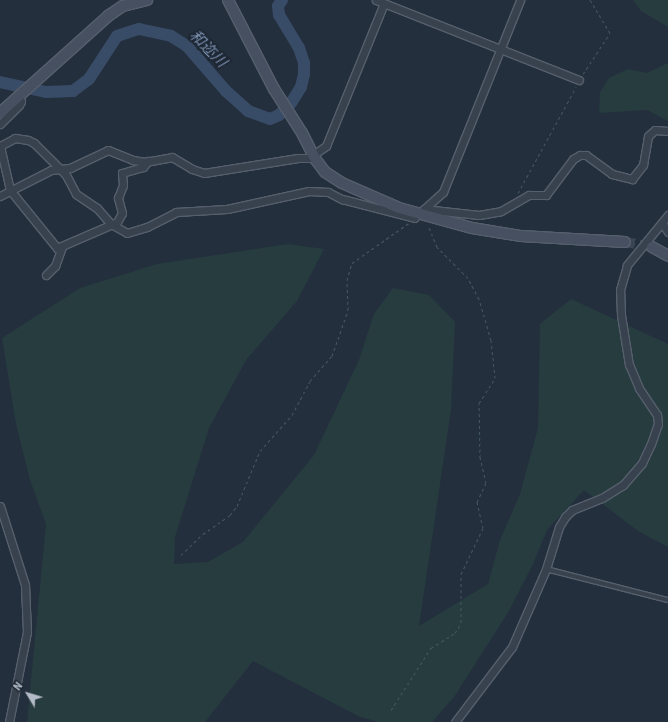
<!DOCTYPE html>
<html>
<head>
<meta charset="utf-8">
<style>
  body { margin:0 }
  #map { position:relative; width:668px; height:722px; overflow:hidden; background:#242f3e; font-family:"Source Sans 3","Noto Sans JP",sans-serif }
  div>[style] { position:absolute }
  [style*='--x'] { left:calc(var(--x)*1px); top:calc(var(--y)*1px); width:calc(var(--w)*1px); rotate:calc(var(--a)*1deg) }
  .green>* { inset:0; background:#263c3f }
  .river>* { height:12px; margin:-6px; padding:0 6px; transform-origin:6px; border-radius:6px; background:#394c67 }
  .secondary-tunnel>* { height:10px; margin-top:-5px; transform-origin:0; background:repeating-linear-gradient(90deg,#3a4453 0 10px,transparent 0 15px) }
  .path>* { height:1px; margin-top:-0.5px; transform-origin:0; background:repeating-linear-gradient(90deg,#44595c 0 3px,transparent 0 6px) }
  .roads { filter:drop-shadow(1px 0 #565f6c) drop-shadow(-1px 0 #565f6c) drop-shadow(0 1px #565f6c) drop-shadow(0 -1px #565f6c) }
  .lane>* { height:3.5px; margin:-1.75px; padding:0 1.75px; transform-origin:1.75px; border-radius:1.75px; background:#38414e }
  .street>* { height:7px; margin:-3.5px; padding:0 3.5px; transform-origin:3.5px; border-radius:3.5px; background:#38414e }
  .secondary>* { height:10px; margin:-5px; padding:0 5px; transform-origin:5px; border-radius:5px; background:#465061 }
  span { translate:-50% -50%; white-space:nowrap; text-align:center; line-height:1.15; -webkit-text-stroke:4px #1d2633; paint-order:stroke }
  .water-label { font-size:15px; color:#7c92b1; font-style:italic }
  .north { position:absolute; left:8px; top:674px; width:40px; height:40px; -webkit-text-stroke:3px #1d2633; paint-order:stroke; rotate:308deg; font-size:11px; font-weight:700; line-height:16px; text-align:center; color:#b4bcc9 }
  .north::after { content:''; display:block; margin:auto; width:14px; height:18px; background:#b4bcc9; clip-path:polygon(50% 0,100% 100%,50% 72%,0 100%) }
</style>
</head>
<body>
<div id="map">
  <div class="green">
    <i style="clip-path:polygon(633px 0,668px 0,668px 27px,641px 11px)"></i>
    <i style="clip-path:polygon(668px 63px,668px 121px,647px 110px,599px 113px,600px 92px,609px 78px,628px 69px,647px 73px)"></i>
    <i style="clip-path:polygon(288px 244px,324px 249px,297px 301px,246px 360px,209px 428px,175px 537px,174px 564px,208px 562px,243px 542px,314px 455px,359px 360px,374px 314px,393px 288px,429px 295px,455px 322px,451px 410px,419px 626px,488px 584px,500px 540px,520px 494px,538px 428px,540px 324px,571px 299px,668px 344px,668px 547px,638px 531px,584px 490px,547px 530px,533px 564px,509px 611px,454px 697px,432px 722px,378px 722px,358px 716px,253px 661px,205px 722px,27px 722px,46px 524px,30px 480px,16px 424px,2px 338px,80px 288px,157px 264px)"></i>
  </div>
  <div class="river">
    <i style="--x:0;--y:82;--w:47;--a:12.3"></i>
    <i style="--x:46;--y:92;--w:27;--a:-2"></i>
    <i style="--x:73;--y:91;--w:20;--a:-37"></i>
    <i style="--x:89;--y:79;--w:51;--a:-56.9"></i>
    <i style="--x:117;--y:36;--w:23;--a:-18"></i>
    <i style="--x:139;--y:29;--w:33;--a:12"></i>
    <i style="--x:171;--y:36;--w:19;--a:32"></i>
    <i style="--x:187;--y:46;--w:60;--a:49.1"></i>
    <i style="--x:226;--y:91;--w:30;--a:42"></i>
    <i style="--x:248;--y:111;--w:23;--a:20"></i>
    <i style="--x:270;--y:119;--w:10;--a:-24"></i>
    <i style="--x:279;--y:115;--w:17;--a:-45"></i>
    <i style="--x:291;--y:103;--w:19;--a:-58"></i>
    <i style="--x:301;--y:87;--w:13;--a:-77"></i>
    <i style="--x:304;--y:74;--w:11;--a:-90"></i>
    <i style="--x:304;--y:63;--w:16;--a:-108"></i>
    <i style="--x:299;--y:48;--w:39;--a:-121"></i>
    <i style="--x:279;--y:15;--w:9;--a:-96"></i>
    <i style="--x:278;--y:6;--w:7;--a:-56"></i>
  </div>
  <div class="secondary-tunnel">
    <i style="--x:625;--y:242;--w:27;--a:10"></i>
  </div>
  <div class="path">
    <i style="--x:583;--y:74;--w:49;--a:-56.6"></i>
    <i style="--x:610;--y:33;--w:39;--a:-121"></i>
    <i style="--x:518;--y:193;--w:121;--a:-61.3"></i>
    <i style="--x:181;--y:555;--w:30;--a:-44"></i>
    <i style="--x:203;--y:534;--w:33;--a:-35"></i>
    <i style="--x:230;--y:515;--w:11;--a:-52"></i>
    <i style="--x:237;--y:506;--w:60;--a:-67.3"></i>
    <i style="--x:260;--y:451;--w:48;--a:-48.4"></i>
    <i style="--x:292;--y:415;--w:38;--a:-62"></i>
    <i style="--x:310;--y:381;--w:33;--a:-49"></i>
    <i style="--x:332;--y:356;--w:49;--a:-70.8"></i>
    <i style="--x:348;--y:310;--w:30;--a:-92"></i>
    <i style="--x:347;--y:280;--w:18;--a:-74"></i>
    <i style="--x:352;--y:263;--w:70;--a:-35.1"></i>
    <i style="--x:391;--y:710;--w:74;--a:-57.2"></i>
    <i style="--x:431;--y:648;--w:28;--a:-32"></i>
    <i style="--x:455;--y:633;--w:12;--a:-59"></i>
    <i style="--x:461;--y:623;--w:49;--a:-90"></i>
    <i style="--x:461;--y:574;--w:51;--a:-64.4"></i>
    <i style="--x:483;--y:528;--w:27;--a:-103"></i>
    <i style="--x:477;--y:502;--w:21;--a:-65"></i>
    <i style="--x:486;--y:483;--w:26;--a:-103"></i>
    <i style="--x:480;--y:458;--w:55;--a:-91"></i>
    <i style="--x:479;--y:403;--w:30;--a:-57"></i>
    <i style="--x:495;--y:378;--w:38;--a:-96"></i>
    <i style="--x:491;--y:340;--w:43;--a:-106.3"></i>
    <i style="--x:479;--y:299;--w:24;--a:-118"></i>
    <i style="--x:468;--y:278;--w:44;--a:-135"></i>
    <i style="--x:437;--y:247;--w:24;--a:-112"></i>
  </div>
  <div class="roads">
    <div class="lane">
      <i style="--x:546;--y:569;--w:126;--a:14.3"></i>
    </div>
    <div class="street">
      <i style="--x:376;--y:0;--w:218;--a:21.5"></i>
      <i style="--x:0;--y:124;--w:27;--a:-45"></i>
      <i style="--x:19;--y:105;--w:4;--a:-63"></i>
      <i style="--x:21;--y:101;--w:5;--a:-112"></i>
      <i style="--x:0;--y:146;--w:17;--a:-28"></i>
      <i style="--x:15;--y:138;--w:13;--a:9"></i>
      <i style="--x:28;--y:140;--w:7;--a:27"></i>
      <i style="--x:34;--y:143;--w:45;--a:45"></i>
      <i style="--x:66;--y:175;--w:21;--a:62"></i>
      <i style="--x:76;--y:194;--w:25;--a:34"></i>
      <i style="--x:97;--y:208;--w:21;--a:49"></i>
      <i style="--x:111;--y:224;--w:18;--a:29"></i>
      <i style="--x:127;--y:233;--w:21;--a:-17"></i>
      <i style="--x:147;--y:227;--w:33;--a:-27"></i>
      <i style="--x:176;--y:212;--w:51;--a:-3.4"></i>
      <i style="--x:227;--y:209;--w:84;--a:-12.4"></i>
      <i style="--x:309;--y:191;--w:19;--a:3"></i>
      <i style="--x:328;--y:192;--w:16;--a:27"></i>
      <i style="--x:342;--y:199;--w:75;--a:14.6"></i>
      <i style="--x:0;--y:146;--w:45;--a:77.2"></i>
      <i style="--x:10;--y:190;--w:75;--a:51"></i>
      <i style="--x:57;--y:248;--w:65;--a:-23.4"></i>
      <i style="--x:117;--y:222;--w:10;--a:-61"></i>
      <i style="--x:122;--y:213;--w:16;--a:-105"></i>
      <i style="--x:118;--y:198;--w:14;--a:-69"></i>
      <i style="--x:123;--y:185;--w:12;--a:-95"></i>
      <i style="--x:122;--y:173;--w:22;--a:-16"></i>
      <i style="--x:143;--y:167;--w:8;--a:-50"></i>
      <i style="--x:313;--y:155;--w:16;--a:-35"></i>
      <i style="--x:326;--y:146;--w:154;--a:-67.9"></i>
      <i style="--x:0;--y:196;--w:57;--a:-27"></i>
      <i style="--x:51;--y:170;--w:19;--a:-6"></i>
      <i style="--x:70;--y:168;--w:42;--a:-25.3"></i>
      <i style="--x:108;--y:150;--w:27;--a:22"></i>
      <i style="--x:133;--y:160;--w:12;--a:9"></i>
      <i style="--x:145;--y:162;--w:27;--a:-10"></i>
      <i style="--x:172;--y:157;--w:23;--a:31"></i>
      <i style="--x:192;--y:169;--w:13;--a:18"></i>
      <i style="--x:204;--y:173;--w:95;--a:-9.1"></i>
      <i style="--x:298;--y:158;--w:13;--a:0"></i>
      <i style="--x:311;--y:158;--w:5;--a:22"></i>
      <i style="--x:424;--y:209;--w:55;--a:6.2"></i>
      <i style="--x:479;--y:215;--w:22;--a:-10"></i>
      <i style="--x:501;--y:211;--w:32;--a:-30"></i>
      <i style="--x:529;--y:195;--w:17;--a:0"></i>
      <i style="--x:546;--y:195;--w:45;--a:-53.1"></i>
      <i style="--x:573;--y:159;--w:8;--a:-30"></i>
      <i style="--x:580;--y:155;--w:6;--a:0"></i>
      <i style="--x:586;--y:155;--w:32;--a:36"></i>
      <i style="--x:612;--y:174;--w:21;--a:14"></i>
      <i style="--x:632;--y:179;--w:18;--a:-52"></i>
      <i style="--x:643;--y:165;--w:29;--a:-80"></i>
      <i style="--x:648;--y:136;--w:9;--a:-41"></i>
      <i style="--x:655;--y:130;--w:13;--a:4"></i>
      <i style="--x:423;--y:210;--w:27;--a:-42"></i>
      <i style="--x:443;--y:192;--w:207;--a:-68.1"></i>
      <i style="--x:662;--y:223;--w:11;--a:56"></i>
      <i style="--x:46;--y:275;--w:13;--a:-45"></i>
      <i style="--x:55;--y:266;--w:20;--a:-70"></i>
      <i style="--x:0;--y:506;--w:83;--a:72.4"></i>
      <i style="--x:25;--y:585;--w:47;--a:87.6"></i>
      <i style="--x:27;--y:632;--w:92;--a:101.3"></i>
      <i style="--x:455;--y:722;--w:94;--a:-52.8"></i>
      <i style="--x:512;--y:647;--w:85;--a:-66.4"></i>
      <i style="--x:546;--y:569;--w:44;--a:-72.8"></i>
      <i style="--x:559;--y:527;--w:12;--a:-59"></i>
      <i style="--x:565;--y:517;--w:10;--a:-45"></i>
      <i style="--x:572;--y:510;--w:32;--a:-22"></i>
      <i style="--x:602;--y:498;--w:25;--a:-32"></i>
      <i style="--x:623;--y:485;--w:29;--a:-49"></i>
      <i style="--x:642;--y:463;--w:21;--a:-65"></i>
      <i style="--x:651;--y:444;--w:21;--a:-71"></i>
      <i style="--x:658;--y:424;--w:9;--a:-96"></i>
      <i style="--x:657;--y:415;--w:32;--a:-124"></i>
      <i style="--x:639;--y:388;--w:25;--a:-113"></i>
      <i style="--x:629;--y:365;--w:51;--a:-99.1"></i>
      <i style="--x:621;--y:315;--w:25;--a:-92"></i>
      <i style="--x:620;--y:290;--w:26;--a:-74"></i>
      <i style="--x:627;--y:265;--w:65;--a:-50.6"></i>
    </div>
    <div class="secondary">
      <i style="--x:228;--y:0;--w:100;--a:62.7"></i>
      <i style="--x:274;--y:89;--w:52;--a:57.5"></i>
      <i style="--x:302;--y:133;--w:30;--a:63"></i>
      <i style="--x:316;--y:160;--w:15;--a:53"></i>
      <i style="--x:325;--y:172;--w:20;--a:33"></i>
      <i style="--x:342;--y:183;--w:62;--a:23.7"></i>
      <i style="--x:399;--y:208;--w:76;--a:15.3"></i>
      <i style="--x:472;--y:228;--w:50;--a:9.3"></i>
      <i style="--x:521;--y:236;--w:104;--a:3.3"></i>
      <i style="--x:0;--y:113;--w:145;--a:-41.9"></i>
      <i style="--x:108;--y:16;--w:18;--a:-34"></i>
      <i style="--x:123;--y:6;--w:25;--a:-14"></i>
      <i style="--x:652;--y:247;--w:18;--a:29"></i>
    </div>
  </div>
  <div class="water-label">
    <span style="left:208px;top:49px;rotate:45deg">和迩川</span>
  </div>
  <div class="north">N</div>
</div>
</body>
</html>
